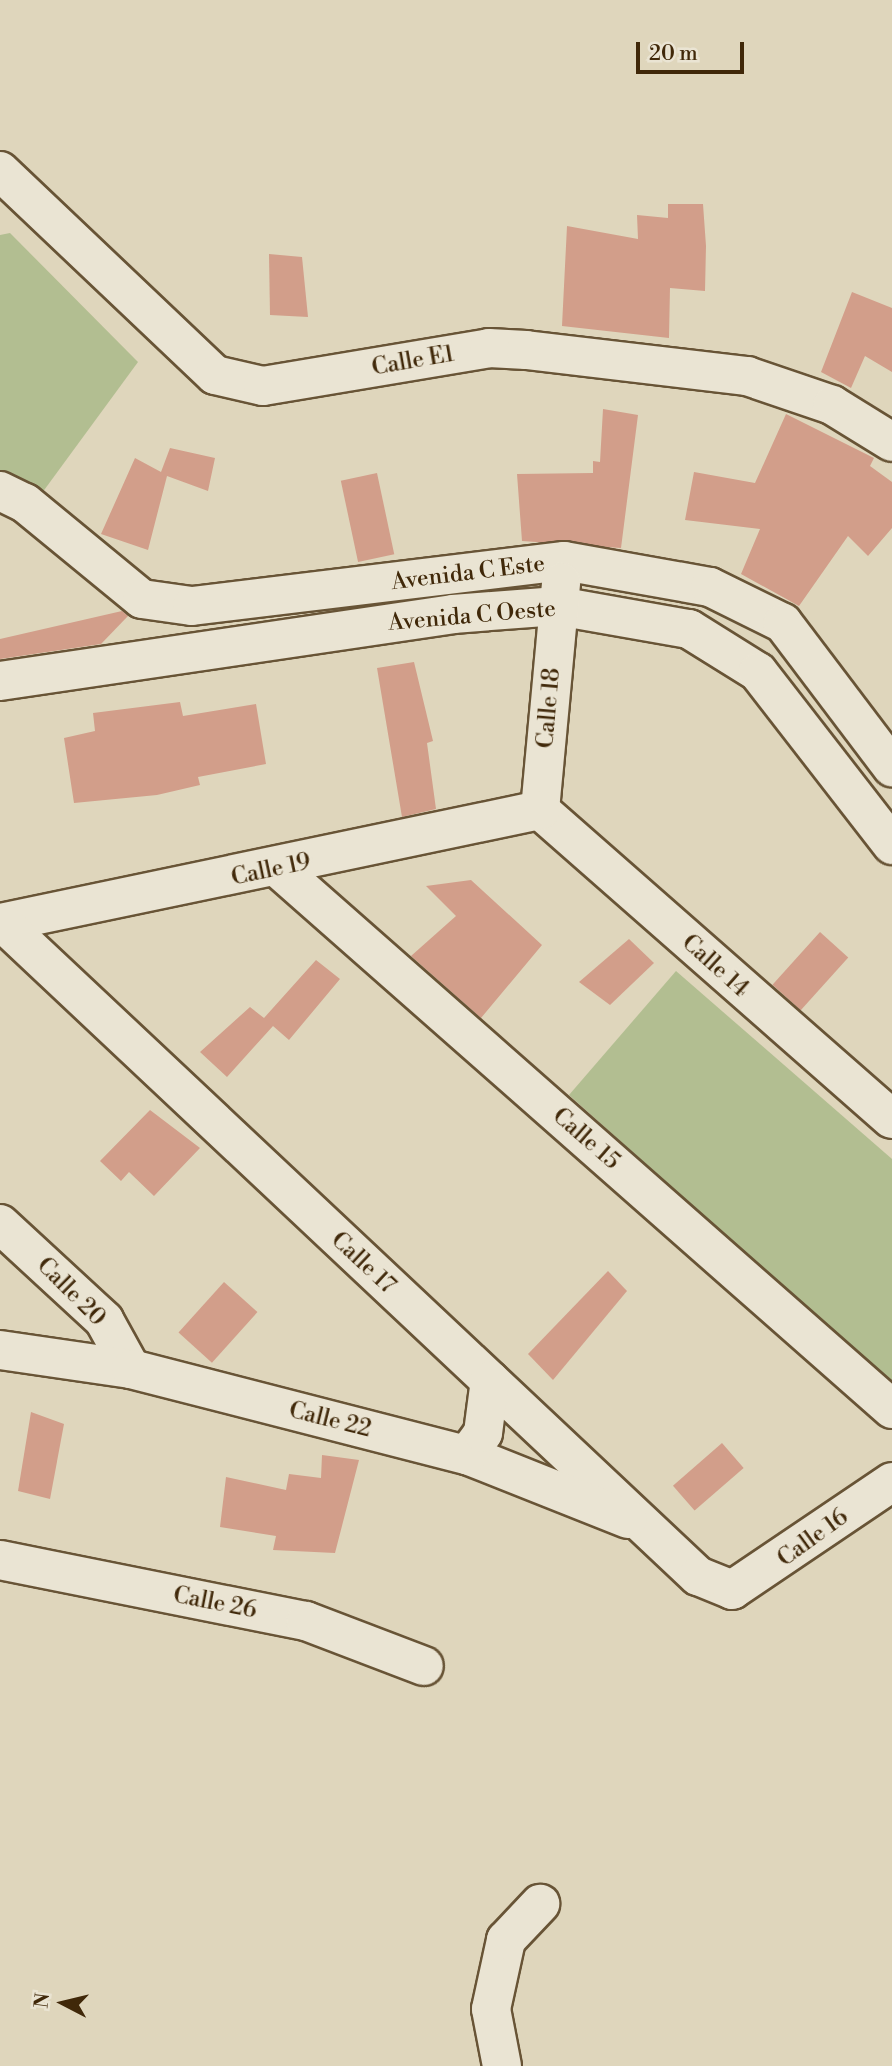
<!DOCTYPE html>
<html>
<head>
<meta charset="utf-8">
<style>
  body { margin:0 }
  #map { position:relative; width:892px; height:2066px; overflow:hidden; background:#dfd6bc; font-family:"Libre Bodoni",serif }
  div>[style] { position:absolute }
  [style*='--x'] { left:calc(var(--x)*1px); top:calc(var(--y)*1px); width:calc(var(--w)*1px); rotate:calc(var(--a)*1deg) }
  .green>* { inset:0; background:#b2be91 }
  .building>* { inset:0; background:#d29e8a; transform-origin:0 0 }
  .roads { filter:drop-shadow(2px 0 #685436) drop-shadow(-2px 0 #685436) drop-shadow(0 2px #685436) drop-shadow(0 -2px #685436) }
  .minor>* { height:38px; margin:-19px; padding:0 19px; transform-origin:19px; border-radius:19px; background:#eae4d3 }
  span { translate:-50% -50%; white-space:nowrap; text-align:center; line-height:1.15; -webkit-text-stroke:6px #eae4d3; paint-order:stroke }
  .street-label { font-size:23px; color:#402809 }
  .north { position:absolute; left:28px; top:1968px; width:70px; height:70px; -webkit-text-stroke:5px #eae4d3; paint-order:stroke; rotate:277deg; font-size:19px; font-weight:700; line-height:28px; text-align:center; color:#402809 }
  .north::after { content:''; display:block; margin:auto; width:24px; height:32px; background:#402809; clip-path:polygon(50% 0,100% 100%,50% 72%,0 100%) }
  .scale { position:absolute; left:636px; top:42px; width:108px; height:32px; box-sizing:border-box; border:4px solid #402809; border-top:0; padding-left:9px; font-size:21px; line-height:24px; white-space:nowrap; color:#402809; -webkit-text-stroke:5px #eae4d3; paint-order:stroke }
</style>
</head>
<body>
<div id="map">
  <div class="green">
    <i style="clip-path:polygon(10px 233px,138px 362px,42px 493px,0 474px,0 235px)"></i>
    <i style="clip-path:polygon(676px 971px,892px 1159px,892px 1385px,569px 1095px)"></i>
  </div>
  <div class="building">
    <i style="clip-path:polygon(668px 204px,703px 204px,706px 246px,705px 291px,670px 288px,669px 338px,562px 326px,567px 226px,638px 239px,637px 215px,668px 218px)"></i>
    <i style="clip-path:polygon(269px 254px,302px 257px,308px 317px,270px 315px)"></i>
    <i style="clip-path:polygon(852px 292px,892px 308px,892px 372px,865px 356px,851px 388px,821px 372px)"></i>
    <i style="clip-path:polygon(603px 409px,638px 415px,621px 548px,522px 541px,517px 474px,593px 473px,593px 461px,600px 462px)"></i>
    <i style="clip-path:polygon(786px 414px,874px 458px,870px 466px,892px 482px,892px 528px,868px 556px,848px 536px,799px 606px,741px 574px,760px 529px,685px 520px,694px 472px,755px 483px)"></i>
    <i style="clip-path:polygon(170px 448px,215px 458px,208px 491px,167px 476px,148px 550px,101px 534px,135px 458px,161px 472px)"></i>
    <i style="left:377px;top:473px;width:83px;height:37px;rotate:78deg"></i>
    <i style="clip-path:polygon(122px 611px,128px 616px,101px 644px,0 659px,0 639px)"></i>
    <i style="clip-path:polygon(414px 662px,433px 741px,427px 743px,436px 809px,402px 817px,377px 668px)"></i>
    <i style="clip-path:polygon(180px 702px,183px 716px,256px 704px,266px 764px,198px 777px,200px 785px,157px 795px,74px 803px,64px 738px,95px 731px,93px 713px)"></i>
    <i style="clip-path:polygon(471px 880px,542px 945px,481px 1018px,411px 956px,456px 916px,426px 886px)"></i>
    <i style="left:820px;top:932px;width:38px;height:71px;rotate:42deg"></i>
    <i style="clip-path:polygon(629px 939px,654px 963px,610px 1005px,579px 982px)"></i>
    <i style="clip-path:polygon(316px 960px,340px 979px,289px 1040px,273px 1026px,227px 1077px,200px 1052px,250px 1007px,264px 1018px)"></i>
    <i style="clip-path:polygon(150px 1110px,200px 1148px,154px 1196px,129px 1172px,121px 1181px,100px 1161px)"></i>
    <i style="clip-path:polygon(608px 1271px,627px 1291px,553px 1380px,528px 1354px)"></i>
    <i style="left:224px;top:1282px;width:45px;height:68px;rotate:42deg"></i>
    <i style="clip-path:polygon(31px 1412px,64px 1424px,50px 1499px,18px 1491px)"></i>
    <i style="left:722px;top:1443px;width:33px;height:65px;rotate:49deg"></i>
    <i style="clip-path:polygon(322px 1455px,359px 1460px,335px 1553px,273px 1550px,276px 1536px,220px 1527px,226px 1477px,286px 1490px,289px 1474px,321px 1478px)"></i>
  </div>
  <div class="roads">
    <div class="minor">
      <i style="--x:0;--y:171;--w:296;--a:43.5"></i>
      <i style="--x:215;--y:375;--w:49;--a:12.9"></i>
      <i style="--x:263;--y:386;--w:229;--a:-9.5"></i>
      <i style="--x:489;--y:348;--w:37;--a:3"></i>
      <i style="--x:526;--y:350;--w:223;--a:6.7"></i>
      <i style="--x:747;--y:376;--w:90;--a:18.8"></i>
      <i style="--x:832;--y:405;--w:70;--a:31.7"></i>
      <i style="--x:0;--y:491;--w:28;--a:26"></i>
      <i style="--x:25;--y:503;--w:151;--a:39.4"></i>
      <i style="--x:142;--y:599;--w:50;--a:8"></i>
      <i style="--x:192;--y:606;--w:375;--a:-6.9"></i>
      <i style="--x:564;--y:561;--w:148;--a:10.1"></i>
      <i style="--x:710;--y:587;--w:81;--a:26.3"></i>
      <i style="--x:783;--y:623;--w:181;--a:52.9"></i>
      <i style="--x:0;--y:681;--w:458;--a:-8.4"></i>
      <i style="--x:453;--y:614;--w:105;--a:-4.4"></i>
      <i style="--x:558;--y:606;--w:133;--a:10"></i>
      <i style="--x:689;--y:629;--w:81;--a:31.9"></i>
      <i style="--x:758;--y:672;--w:219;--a:52.2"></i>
      <i style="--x:540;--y:810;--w:468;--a:41.3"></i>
      <i style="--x:540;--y:810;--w:229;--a:-84.7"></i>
      <i style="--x:279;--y:869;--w:817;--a:41.38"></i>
      <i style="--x:0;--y:923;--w:552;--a:-11.82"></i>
      <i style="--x:3;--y:923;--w:954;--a:43.22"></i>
      <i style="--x:698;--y:1576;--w:37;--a:22"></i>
      <i style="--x:732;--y:1590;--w:193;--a:-34"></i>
      <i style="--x:0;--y:1224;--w:142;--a:42.7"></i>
      <i style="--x:104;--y:1320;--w:56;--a:61.1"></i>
      <i style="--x:0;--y:1350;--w:132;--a:8.3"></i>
      <i style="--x:131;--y:1369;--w:347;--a:14.4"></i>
      <i style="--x:467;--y:1455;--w:173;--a:21.7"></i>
      <i style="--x:467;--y:1455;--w:27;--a:-54"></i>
      <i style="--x:483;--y:1433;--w:53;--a:-82.5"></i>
      <i style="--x:0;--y:1560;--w:312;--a:11.3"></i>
      <i style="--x:306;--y:1621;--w:126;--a:20.9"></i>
      <i style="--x:502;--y:2066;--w:58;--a:-100.9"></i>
      <i style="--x:491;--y:2009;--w:71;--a:-77.7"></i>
      <i style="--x:506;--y:1940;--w:50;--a:-46.6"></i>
    </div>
  </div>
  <div class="street-label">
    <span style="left:413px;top:361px;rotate:-10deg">Calle E1</span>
    <span style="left:468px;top:573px;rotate:-7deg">Avenida C Este</span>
    <span style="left:472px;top:616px;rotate:-5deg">Avenida C Oeste</span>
    <span style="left:549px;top:708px;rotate:-85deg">Calle 18</span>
    <span style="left:271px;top:870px;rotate:-12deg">Calle 19</span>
    <span style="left:715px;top:966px;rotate:42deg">Calle 14</span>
    <span style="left:586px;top:1139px;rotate:41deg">Calle 15</span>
    <span style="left:363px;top:1263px;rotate:43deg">Calle 17</span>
    <span style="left:71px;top:1292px;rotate:45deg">Calle 20</span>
    <span style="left:330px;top:1420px;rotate:14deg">Calle 22</span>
    <span style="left:813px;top:1538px;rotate:-36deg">Calle 16</span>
    <span style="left:215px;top:1603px;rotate:11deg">Calle 26</span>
  </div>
  <div class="north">N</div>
  <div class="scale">20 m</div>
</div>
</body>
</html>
